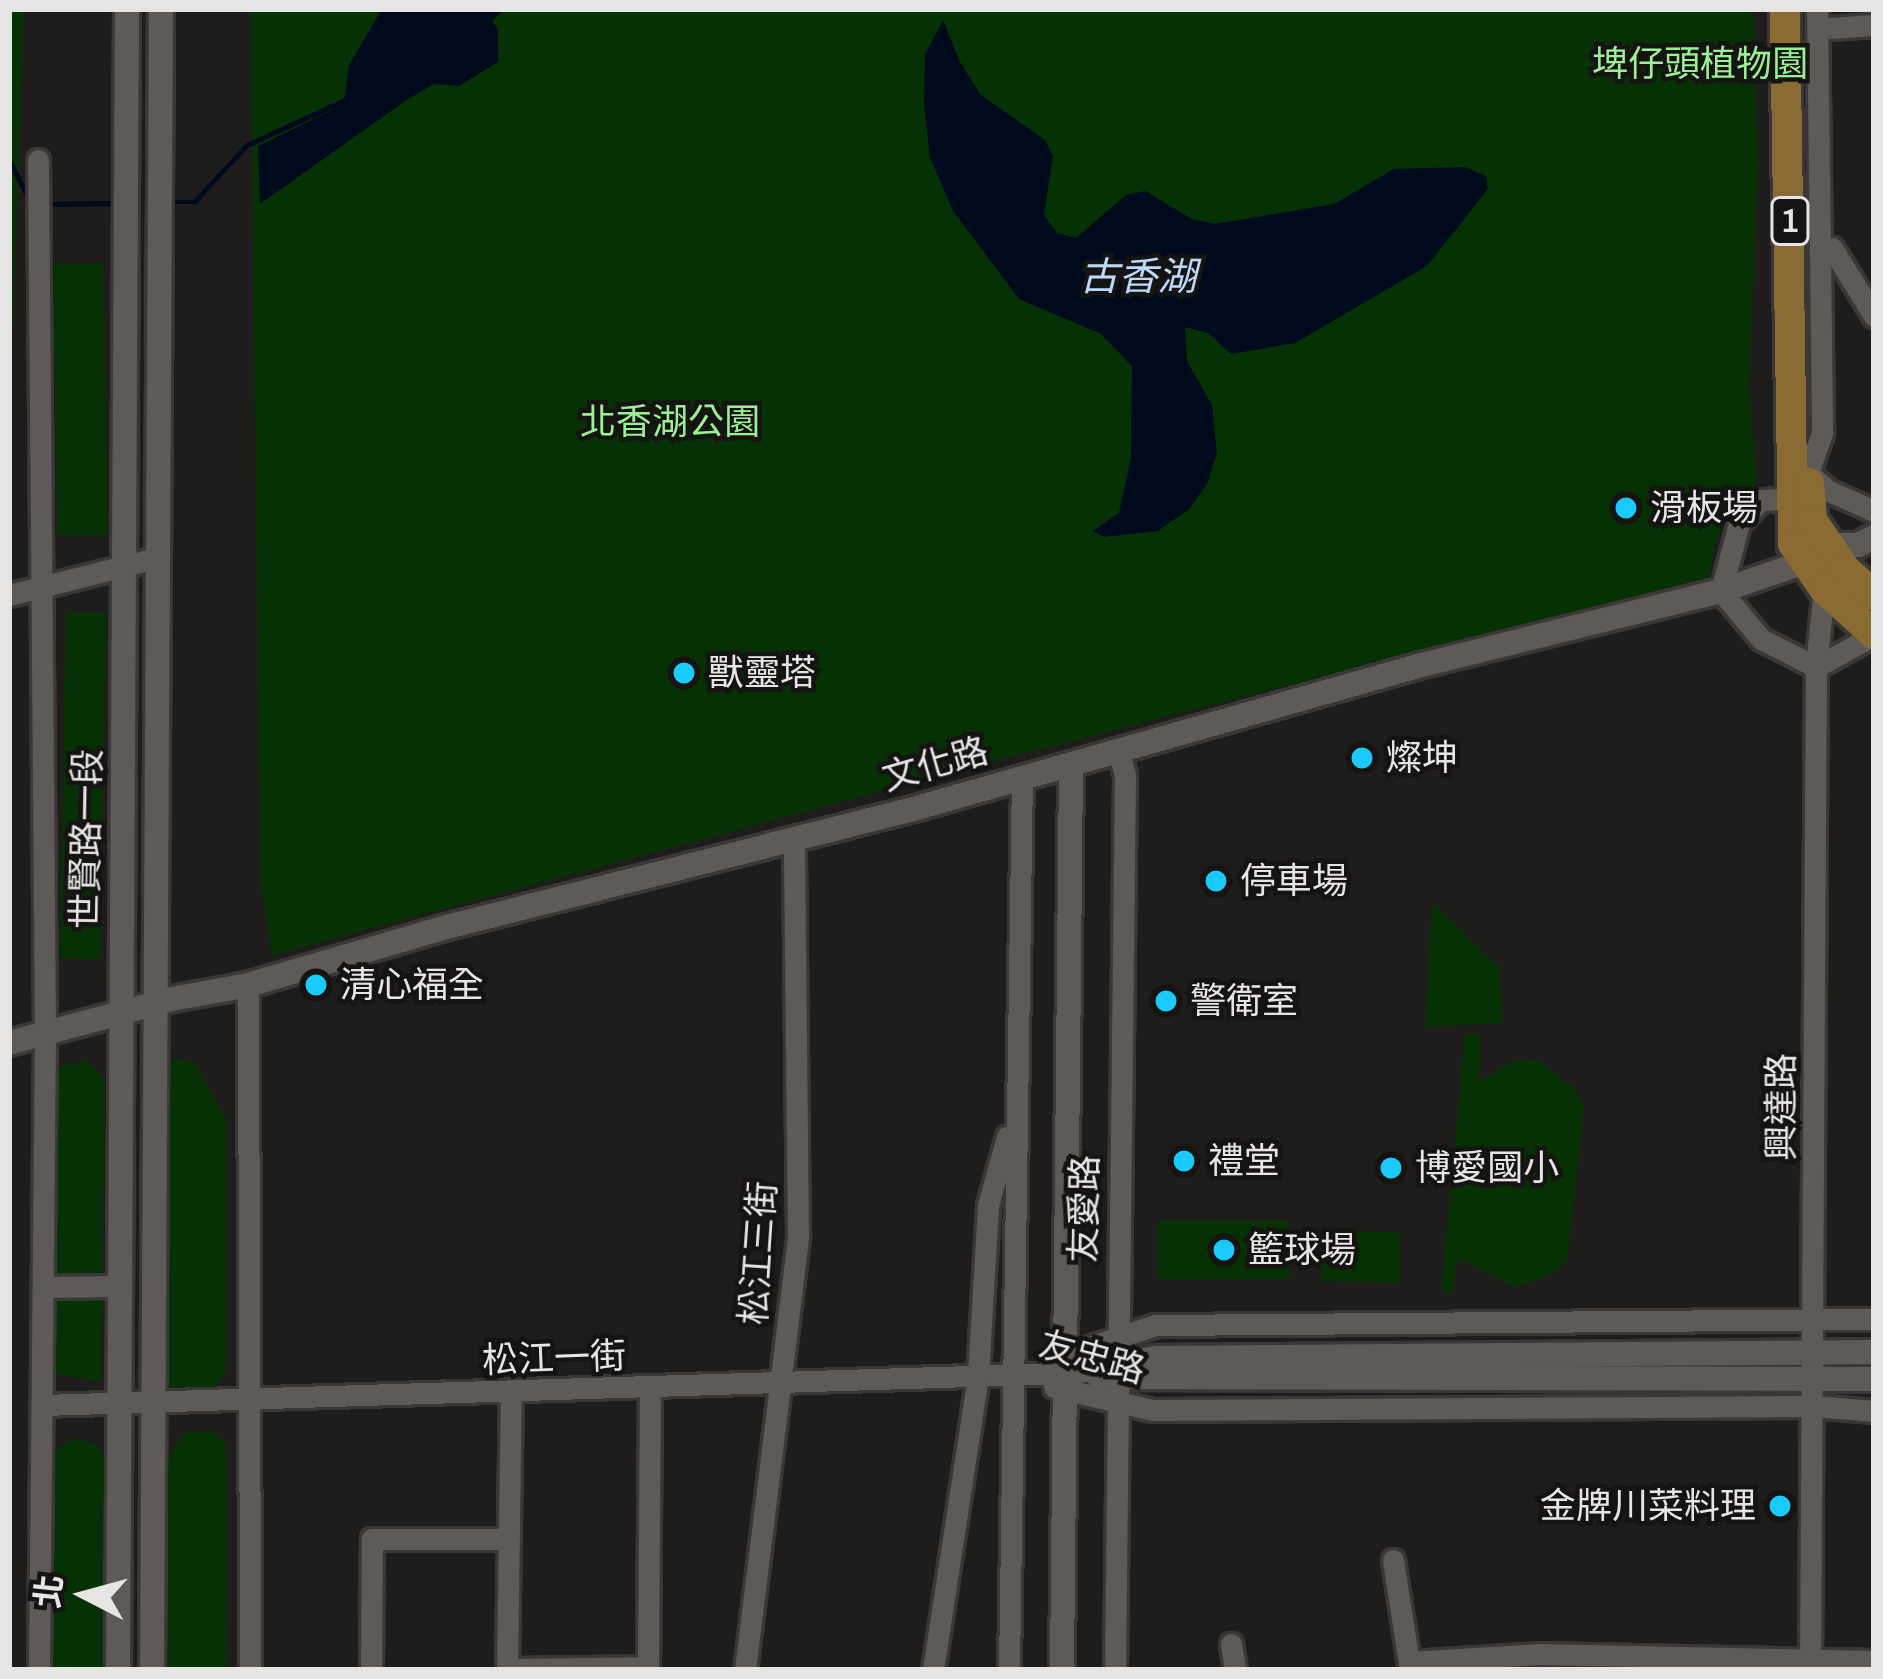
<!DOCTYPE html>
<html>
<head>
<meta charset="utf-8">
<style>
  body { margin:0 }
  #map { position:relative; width:1883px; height:1679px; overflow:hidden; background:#1f1d1b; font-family:"Archivo Narrow","Noto Sans TC",sans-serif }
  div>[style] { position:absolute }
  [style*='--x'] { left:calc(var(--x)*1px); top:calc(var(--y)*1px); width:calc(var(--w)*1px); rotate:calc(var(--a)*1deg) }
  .green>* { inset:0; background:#053104; transform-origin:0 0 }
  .water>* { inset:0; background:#000a1d }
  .stream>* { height:4.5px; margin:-2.25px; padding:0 2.25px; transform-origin:2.25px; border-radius:2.25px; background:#000a1d }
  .roads { filter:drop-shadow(3px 0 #3a3837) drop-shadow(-3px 0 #3a3837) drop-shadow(0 3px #3a3837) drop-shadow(0 -3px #3a3837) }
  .minor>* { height:21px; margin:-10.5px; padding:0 10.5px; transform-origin:10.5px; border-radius:10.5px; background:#5d5a58 }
  .tertiary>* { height:24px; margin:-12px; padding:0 12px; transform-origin:12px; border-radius:12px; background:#5d5a58 }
  .primary>* { height:30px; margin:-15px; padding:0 15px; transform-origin:15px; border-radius:15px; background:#896b33 }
  .dots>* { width:33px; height:33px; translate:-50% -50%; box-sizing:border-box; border:6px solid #161412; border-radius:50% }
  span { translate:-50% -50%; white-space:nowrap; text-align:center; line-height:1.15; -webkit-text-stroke:9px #161412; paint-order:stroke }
  .shield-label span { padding:3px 9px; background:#161412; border:3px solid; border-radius:9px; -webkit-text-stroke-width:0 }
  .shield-label { font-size:33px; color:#e7e5e4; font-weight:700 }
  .park-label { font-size:36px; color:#9af092 }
  .poi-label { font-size:36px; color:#e7e5e4 }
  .left { translate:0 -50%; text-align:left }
  .right { translate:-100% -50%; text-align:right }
  .street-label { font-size:36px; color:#e7e5e4 }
  .water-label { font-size:39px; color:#bbdafe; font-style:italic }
  .frame { position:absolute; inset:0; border:12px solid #e7e5e4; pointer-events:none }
  .north { position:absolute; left:24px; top:1535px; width:120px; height:120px; -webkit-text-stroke:9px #161412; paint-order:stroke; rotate:276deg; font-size:33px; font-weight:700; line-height:48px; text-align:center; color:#e7e5e4 }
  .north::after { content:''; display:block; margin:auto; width:42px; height:54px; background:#e7e5e4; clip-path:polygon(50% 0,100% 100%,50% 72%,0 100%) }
</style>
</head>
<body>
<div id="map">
  <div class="green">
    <i style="clip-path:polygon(9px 9px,24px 9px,9px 437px)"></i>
    <i style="clip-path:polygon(251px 9px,1753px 9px,1758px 161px,1749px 388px,1757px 483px,1740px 495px,1714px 544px,1710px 577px,1001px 759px,272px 955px,260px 879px)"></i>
    <i style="left:103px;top:263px;width:272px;height:50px;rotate:89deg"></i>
    <i style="left:106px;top:613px;width:346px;height:40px;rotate:91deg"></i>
    <i style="clip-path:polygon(1432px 903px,1499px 967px,1503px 1023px,1425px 1027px)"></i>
    <i style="clip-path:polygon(1465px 1034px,1481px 1034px,1479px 1081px,1511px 1062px,1537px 1060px,1575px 1089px,1584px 1106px,1567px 1262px,1543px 1278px,1514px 1287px,1458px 1258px,1453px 1294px,1441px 1291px)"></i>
    <i style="clip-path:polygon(173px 1059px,194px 1062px,226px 1119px,226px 1371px,210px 1395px,175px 1395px,165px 1377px,167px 1066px)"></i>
    <i style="clip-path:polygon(89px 1061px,105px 1080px,101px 1382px,53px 1373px,54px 1084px,61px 1066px)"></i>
    <i style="left:1158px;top:1221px;width:131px;height:58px"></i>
    <i style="left:1322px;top:1231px;width:79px;height:50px;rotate:1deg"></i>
    <i style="clip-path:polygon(215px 1431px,226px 1445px,227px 1670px,165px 1670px,168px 1459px,184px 1432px)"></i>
    <i style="clip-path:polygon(73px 1438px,97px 1444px,105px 1460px,104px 1670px,48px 1670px,51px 1454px)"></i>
  </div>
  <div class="water">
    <i style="clip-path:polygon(382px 9px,505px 9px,492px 21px,498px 29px,498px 62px,459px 86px,434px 84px,408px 99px,260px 204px,258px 146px,344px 104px,349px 65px)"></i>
    <i style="clip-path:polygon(943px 20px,960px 62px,981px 95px,1045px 140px,1053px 156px,1044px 215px,1057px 233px,1076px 238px,1126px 195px,1145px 191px,1192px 219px,1215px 224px,1334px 204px,1394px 169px,1465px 167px,1486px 176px,1488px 189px,1427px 266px,1295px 343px,1231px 354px,1208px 333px,1185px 327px,1187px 361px,1212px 405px,1217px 453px,1207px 484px,1189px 509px,1158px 531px,1104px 537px,1093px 531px,1119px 513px,1131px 457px,1132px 366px,1101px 334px,1019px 299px,953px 211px,930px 158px,924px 104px,925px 54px)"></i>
  </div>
  <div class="stream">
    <i style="--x:9;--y:159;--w:51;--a:63.4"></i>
    <i style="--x:169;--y:202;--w:25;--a:0"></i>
    <i style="--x:194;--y:202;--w:78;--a:-47.1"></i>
    <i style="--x:247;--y:145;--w:108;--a:-24.7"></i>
    <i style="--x:43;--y:204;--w:73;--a:-0.8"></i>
  </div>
  <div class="roads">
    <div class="minor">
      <i style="--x:1817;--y:9;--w:424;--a:89.3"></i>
      <i style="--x:1822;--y:433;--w:42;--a:109.3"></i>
      <i style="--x:1808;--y:473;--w:28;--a:41"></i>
      <i style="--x:1829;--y:491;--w:49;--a:24"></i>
      <i style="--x:1830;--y:28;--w:44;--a:-3.9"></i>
      <i style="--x:38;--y:160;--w:873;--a:89.54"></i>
      <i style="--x:45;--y:1033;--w:637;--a:90.54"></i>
      <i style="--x:1832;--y:248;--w:80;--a:58.3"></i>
      <i style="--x:1793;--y:498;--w:32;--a:176"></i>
      <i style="--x:1761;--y:500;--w:32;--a:134"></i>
      <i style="--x:1739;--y:523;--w:70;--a:104.8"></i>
      <i style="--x:1721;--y:591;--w:62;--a:50.2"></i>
      <i style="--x:1761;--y:639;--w:62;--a:27"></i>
      <i style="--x:1816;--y:667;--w:66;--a:-28.9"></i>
      <i style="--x:9;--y:595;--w:152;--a:-14.1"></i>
      <i style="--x:248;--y:985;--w:685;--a:89.83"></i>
      <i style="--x:43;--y:1287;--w:75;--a:-0.8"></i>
      <i style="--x:1053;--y:1359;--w:108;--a:-18.3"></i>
      <i style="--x:1156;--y:1325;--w:718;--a:-0.48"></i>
      <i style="--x:1054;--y:1387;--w:101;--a:13.2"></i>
      <i style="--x:1152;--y:1410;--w:661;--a:-0.35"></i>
      <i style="--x:1813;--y:1406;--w:61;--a:4.7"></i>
      <i style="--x:43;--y:1405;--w:1024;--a:-1.79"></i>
      <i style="--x:1393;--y:1560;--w:111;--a:81.2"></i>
      <i style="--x:1231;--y:1644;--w:26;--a:81"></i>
      <i style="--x:1409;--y:1662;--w:129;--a:-3.5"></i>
      <i style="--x:1538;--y:1654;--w:336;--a:1.2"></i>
      <i style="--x:507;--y:1669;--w:141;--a:-0.8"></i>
      <i style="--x:648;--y:1667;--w:279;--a:-89.6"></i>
      <i style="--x:371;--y:1670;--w:131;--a:-89.6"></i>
      <i style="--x:372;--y:1539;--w:135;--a:0"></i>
      <i style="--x:507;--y:1670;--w:277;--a:-89.2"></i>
      <i style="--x:745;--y:1670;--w:437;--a:-83"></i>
      <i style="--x:798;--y:1236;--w:398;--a:-90.6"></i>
      <i style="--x:933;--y:1670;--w:298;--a:-81.3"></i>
      <i style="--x:978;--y:1375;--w:170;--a:-86.6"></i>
      <i style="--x:988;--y:1205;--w:71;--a:-74.4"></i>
      <i style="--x:1009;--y:1670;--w:894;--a:-89.17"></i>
      <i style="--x:1115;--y:1670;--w:895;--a:-89.36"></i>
      <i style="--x:1125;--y:775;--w:25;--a:-106"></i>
      <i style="--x:1810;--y:1670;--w:1003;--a:-89.66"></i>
      <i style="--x:1816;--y:667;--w:88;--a:-84.2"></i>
    </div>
    <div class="tertiary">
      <i style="--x:9;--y:1043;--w:169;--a:-15.1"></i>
      <i style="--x:172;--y:999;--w:77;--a:-10.4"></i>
      <i style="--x:248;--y:985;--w:203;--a:-16.3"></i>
      <i style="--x:443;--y:928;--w:492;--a:-14.2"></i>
      <i style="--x:920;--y:807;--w:518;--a:-15.81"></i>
      <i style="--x:1418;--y:666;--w:312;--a:-13.9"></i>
      <i style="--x:1721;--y:591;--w:86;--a:-19.1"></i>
      <i style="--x:1802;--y:563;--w:33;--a:-33"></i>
      <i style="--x:1830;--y:545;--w:28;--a:0"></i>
      <i style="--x:1858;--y:545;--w:18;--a:-27"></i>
      <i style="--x:1067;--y:1373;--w:90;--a:-9.6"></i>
      <i style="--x:1156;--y:1358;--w:718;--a:-0.48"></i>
      <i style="--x:1099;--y:1377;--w:775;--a:0.15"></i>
      <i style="--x:118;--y:1670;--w:1661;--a:-89.69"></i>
      <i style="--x:152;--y:1670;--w:1661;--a:-89.69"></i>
      <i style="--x:1062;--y:1670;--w:905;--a:-89.43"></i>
    </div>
    <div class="primary">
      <i style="--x:1785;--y:9;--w:535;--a:89.14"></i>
      <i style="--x:1793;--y:544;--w:55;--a:55.4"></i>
      <i style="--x:1824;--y:589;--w:67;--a:42"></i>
      <i style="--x:1809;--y:483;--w:37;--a:85"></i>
      <i style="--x:1812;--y:520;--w:59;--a:56"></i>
      <i style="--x:1845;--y:569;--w:39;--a:42"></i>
    </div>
  </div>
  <div class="dots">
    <i style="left:1626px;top:508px;background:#1bcafc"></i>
    <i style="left:684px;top:673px;background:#1bcafc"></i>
    <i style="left:1362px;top:758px;background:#1bcafc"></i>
    <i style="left:1216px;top:881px;background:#1bcafc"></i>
    <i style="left:316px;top:985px;background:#1bcafc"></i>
    <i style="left:1166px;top:1001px;background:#1bcafc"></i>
    <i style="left:1184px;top:1161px;background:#1bcafc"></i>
    <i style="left:1391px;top:1168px;background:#1bcafc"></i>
    <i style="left:1224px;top:1250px;background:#1bcafc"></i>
    <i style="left:1780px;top:1506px;background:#1bcafc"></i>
  </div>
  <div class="shield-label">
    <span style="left:1790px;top:221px">1</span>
  </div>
  <div class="park-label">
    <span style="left:1700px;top:64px">埤仔頭植物園</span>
    <span style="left:670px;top:422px">北香湖公園</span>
  </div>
  <div class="poi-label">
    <span class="left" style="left:1650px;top:508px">滑板場</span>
    <span class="left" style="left:708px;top:673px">獸靈塔</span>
    <span class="left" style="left:1386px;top:758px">燦坤</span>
    <span class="left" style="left:1240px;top:881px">停車場</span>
    <span class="left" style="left:340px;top:985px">清心福全</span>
    <span class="left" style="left:1190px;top:1001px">警衛室</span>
    <span class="left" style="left:1208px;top:1161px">禮堂</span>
    <span class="left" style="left:1415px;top:1168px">博愛國小</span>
    <span class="left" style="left:1248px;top:1250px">籃球場</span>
    <span class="right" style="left:1756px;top:1506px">金牌川菜料理</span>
  </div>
  <div class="street-label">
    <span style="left:935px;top:764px;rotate:-16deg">文化路</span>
    <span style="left:86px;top:839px;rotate:-89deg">世賢路一段</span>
    <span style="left:1781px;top:1107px;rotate:-90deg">興達路</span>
    <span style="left:1084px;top:1209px;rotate:-89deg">友愛路</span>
    <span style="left:758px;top:1253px;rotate:-86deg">松江三街</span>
    <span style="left:1092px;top:1357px;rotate:15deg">友忠路</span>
    <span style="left:554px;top:1358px;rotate:-2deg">松江一街</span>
  </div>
  <div class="water-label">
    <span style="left:1138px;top:276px">古香湖</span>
  </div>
  <div class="frame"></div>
  <div class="north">北</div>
</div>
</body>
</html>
